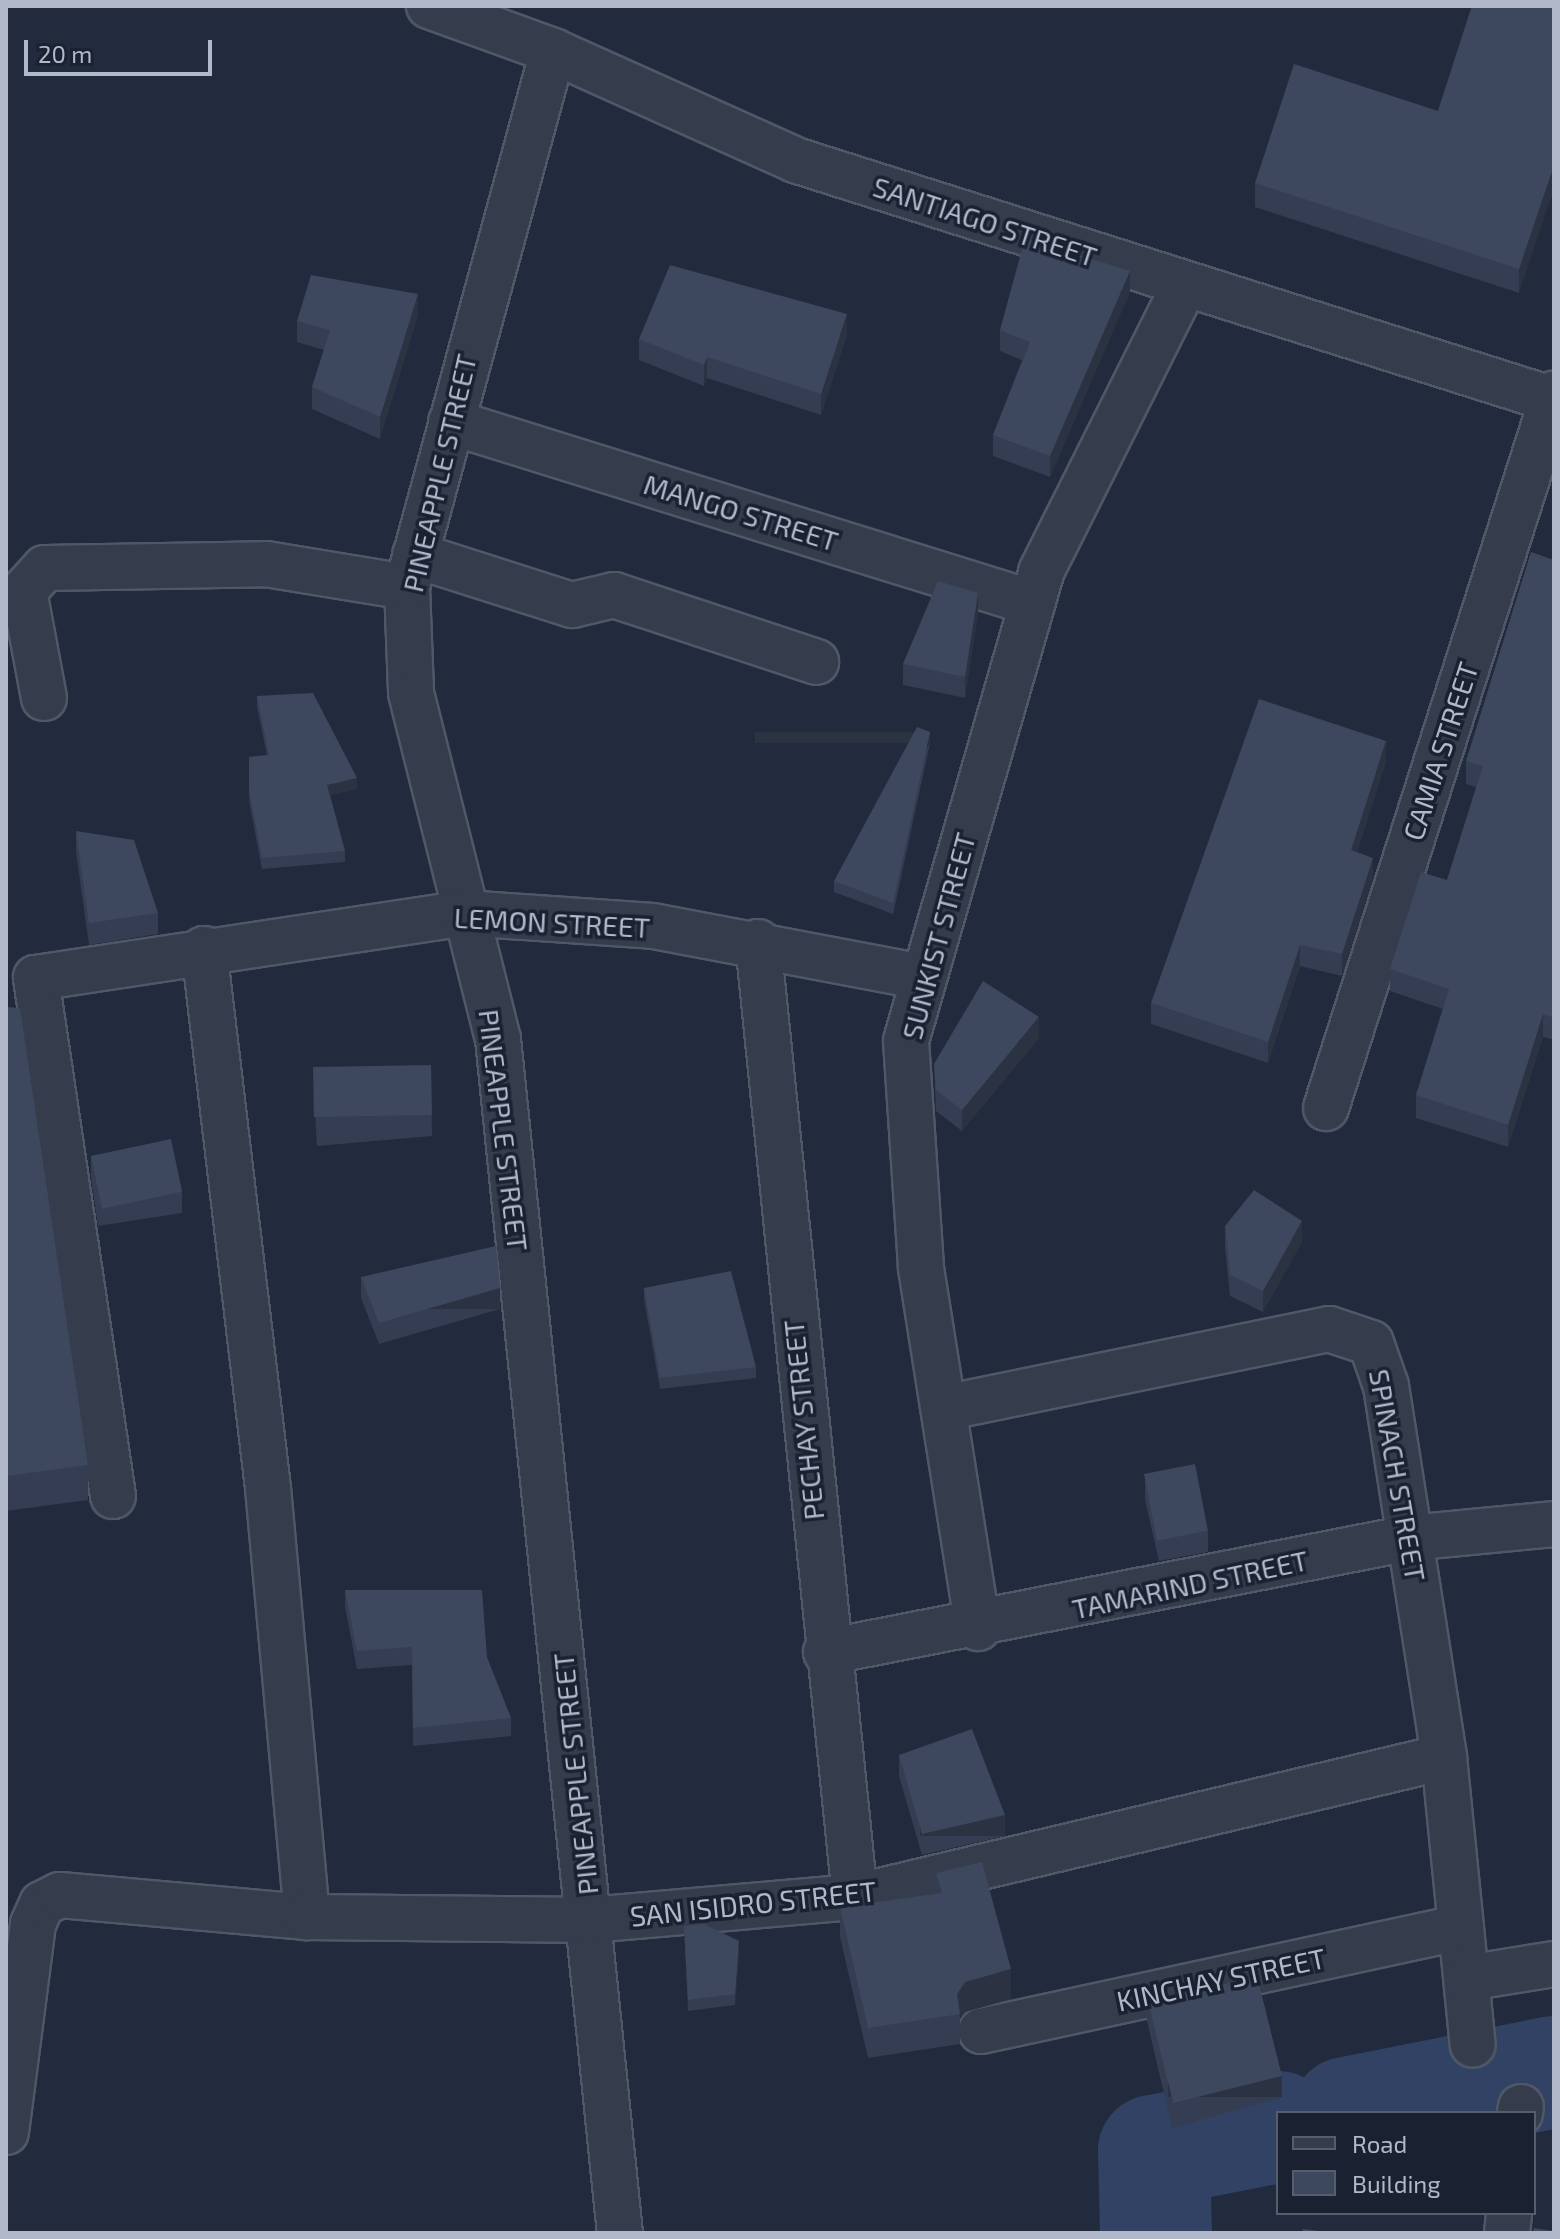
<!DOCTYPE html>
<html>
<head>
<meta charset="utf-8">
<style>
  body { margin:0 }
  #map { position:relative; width:1560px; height:2239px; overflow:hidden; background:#212b3d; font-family:"Exo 2",sans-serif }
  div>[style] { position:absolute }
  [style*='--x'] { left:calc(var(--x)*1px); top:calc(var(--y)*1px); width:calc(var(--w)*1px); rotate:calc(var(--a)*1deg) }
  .river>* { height:112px; margin:-56px; padding:0 56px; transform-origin:56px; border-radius:56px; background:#324264 }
  .roads { filter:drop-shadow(2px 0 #505868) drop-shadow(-2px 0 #505868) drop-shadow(0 2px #505868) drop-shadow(0 -2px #505868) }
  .minor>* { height:44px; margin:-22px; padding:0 22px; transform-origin:22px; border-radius:22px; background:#353d4d }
  .wall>* { inset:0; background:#343d51 }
  .shaded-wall>* { inset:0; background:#2b3242; transform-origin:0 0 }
  .building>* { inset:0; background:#3d475e; transform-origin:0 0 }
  span { translate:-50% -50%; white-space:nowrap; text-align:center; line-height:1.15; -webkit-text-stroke:7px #1a2232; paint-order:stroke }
  .street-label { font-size:28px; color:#b1b8c9 }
  .frame { position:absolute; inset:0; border:8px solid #b1b8c9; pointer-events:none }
  .legend { position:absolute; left:1276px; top:2111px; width:260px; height:104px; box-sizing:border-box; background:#1a2232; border:2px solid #565e6e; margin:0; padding:10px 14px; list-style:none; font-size:24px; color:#b1b8c9 }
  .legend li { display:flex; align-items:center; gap:16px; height:40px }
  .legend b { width:40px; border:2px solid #565e6e }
  .scale { position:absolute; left:24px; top:40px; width:188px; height:36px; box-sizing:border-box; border:4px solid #b1b8c9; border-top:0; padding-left:10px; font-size:24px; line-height:28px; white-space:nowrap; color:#b1b8c9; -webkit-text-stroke:6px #1a2232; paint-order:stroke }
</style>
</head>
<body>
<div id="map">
  <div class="river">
    <i style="--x:1347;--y:2113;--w:211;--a:-11.2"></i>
    <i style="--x:1156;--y:2233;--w:82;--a:-91.4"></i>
    <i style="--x:1154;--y:2151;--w:126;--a:-11"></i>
  </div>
  <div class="roads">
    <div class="minor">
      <i style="--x:429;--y:6;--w:132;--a:19.9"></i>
      <i style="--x:553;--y:51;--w:265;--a:24.2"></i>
      <i style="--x:795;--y:160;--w:796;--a:17.55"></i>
      <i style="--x:553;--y:51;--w:556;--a:105.24"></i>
      <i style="--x:407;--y:587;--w:106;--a:87.8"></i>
      <i style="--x:411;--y:693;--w:357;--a:75.9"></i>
      <i style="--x:498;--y:1039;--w:1200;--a:84.17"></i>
      <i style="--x:451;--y:422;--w:609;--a:17.3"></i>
      <i style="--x:415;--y:555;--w:165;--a:17.7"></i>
      <i style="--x:572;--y:605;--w:43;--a:-13.4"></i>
      <i style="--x:614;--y:595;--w:213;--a:18.3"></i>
      <i style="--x:44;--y:698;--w:109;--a:-100.6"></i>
      <i style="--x:24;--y:591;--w:31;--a:-48"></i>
      <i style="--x:45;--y:568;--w:221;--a:-1"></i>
      <i style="--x:266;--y:564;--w:143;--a:9.3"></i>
      <i style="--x:758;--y:942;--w:960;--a:84.2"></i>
      <i style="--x:204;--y:949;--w:543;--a:83.23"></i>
      <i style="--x:268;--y:1488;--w:431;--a:84.8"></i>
      <i style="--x:1326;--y:1108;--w:750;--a:-72.29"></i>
      <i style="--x:944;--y:1408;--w:393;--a:-11.6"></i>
      <i style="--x:1329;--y:1329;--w:44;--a:18.4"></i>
      <i style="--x:1371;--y:1343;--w:46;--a:70.8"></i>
      <i style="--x:1386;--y:1386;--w:376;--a:81.1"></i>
      <i style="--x:1444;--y:1757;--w:289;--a:84.3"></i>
      <i style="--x:113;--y:1496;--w:524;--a:-98.46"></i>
      <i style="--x:36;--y:978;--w:433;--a:-8.6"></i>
      <i style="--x:464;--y:913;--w:189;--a:3.9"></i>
      <i style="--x:653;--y:926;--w:276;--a:10.7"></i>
      <i style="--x:978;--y:1628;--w:365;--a:-99"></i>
      <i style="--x:921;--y:1267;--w:226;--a:-93.8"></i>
      <i style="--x:906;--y:1041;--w:488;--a:-73.9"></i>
      <i style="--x:1041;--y:572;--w:322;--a:-63.4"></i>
      <i style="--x:826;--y:1652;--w:594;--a:-11.06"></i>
      <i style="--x:1409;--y:1538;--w:146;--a:-5.5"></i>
      <i style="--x:1467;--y:1978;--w:88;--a:-9.1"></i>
      <i style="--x:981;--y:2031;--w:491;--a:-12.2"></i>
      <i style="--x:1520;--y:2113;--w:6;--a:-81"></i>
      <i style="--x:6;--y:2132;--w:210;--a:-82.6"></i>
      <i style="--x:33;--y:1924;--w:22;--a:-66"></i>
      <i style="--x:42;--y:1904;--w:20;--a:-27"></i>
      <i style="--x:60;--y:1895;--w:248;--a:5.1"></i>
      <i style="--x:307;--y:1917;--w:283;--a:0.6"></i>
      <i style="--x:590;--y:1920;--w:266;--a:-5"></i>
      <i style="--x:855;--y:1897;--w:605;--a:-13.37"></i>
      <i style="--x:1507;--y:2233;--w:20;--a:-84"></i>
    </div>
  </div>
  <div class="wall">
    <i style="clip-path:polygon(1466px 6px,1554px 6px,1519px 293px,1255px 207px,1255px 183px,1438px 111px,1471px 8px)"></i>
    <i style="clip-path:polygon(1130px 292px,1050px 477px,993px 456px,993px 435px,1022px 360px,1000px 351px,1000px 330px)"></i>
    <i style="clip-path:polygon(418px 315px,380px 439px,312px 409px,312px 387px,324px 350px,297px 342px,297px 321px)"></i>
    <i style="clip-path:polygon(847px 335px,821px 415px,707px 378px,704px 386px,639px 360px,639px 339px)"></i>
    <i style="clip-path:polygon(1554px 560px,1554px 1040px,1543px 1037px,1508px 1147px,1416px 1118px,1416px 1095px,1443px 1009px,1390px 991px,1390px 969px,1447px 880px,1476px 787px,1466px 784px,1466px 761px)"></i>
    <i style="clip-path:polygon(978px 614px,965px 698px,903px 685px,903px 664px)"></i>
    <i style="clip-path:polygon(257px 696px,357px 789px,330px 795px,345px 851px,345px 862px,262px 869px,249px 801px,249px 757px,267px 755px,257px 707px)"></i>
    <i style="clip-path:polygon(930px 743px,893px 914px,834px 892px,834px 881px)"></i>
    <i style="clip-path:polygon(1386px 762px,1357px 852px,1373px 879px,1342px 976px,1300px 966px,1268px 1063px,1151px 1024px,1151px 1003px)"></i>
    <i style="clip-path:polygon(76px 831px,158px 913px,158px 934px,89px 945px,76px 852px)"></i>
    <i style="clip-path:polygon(6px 1007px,88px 1465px,88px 1500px,6px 1511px)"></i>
    <i style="clip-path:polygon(1039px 1038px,962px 1131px,936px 1111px,934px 1064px)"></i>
    <i style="clip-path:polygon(431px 1065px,432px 1136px,317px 1146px,314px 1098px,314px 1077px)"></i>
    <i style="clip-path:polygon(91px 1157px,182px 1192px,182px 1213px,98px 1226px,91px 1178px)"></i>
    <i style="clip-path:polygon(1225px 1226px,1302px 1242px,1263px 1312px,1230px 1296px,1225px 1248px)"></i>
    <i style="clip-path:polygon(361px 1277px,500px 1309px,379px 1344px,361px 1298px)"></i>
    <i style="clip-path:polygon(644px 1288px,756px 1367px,756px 1378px,660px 1389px,644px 1299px)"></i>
    <i style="clip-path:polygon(1145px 1478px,1208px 1531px,1208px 1552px,1159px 1561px,1145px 1500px)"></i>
    <i style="clip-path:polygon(345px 1590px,511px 1718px,511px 1736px,413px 1746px,412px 1665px,357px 1669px,345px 1607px)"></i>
    <i style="clip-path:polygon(899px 1755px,1005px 1836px,922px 1855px,899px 1776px)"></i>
    <i style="clip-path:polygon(936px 1873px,1011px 1999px,965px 2012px,960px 2019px,960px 2044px,868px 2058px,840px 1937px,840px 1907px,936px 1894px)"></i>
    <i style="clip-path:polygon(684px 1926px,739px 1952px,735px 2005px,688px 2011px)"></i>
    <i style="clip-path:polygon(1147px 1999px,1282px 2097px,1172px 2128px,1147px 2021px)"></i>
  </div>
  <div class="shaded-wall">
    <i style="clip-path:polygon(1554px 166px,1554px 189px,1519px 293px,1519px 269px)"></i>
    <i style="clip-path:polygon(1130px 271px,1130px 292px,1050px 477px,1050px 456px)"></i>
    <i style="clip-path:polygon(418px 294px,418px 315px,380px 439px,380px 417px)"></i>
    <i style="clip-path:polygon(847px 314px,847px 335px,821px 415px,821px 394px)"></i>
    <i style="clip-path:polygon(707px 357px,707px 378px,704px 386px,704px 365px)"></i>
    <i style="clip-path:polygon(978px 593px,978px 614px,965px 698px,965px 677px)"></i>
    <i style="left:930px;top:732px;width:11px;height:175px;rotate:90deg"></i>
    <i style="clip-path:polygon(1386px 741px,1386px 762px,1351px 872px,1351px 850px)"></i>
    <i style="clip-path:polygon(357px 778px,357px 789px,327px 796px,327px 785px)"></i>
    <i style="clip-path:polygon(1373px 858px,1373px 879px,1342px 976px,1342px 954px)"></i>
    <i style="clip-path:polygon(1300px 945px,1300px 966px,1268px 1063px,1268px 1042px)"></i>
    <i style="clip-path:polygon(1543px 1014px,1543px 1037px,1508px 1147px,1508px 1125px)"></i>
    <i style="clip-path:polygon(1039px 1017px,1039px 1038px,962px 1131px,962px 1110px)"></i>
    <i style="clip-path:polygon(1302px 1221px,1302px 1242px,1263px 1312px,1263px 1291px)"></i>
    <i style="left:500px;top:1288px;width:21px;height:126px;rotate:90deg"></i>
    <i style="left:1005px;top:1815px;width:21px;height:85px;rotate:90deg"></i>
    <i style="clip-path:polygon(739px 1941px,739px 1952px,735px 2005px,735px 1994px)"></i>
    <i style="clip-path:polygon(1011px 1969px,1011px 1999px,965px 2012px,960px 2019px,957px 1994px,965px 1982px)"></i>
    <i style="left:1282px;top:2076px;width:21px;height:114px;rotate:90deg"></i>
  </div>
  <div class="building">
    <i style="clip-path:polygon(1472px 6px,1554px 6px,1554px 166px,1519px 269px,1255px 183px,1294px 64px,1438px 111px)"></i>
    <i style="clip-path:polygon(1025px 238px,1130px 271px,1050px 456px,993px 435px,1030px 342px,1000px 330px)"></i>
    <i style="clip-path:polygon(670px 265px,847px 314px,821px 394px,707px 357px,704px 365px,639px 339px)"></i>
    <i style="clip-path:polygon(311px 275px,418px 294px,380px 417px,312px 387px,330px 330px,297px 321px)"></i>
    <i style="clip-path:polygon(1531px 552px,1554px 560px,1554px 1018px,1543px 1014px,1508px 1125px,1416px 1095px,1449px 989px,1390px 969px,1421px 872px,1447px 880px,1483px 766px,1466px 761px)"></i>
    <i style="clip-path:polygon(938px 581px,978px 593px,965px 677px,903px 664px)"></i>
    <i style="clip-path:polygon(313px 693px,357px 778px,327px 785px,345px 851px,262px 858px,249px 790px,249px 757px,269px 755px,257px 696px)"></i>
    <i style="clip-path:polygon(1259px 699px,1386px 741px,1351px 850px,1373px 858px,1342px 954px,1300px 945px,1268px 1042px,1151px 1003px)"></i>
    <i style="clip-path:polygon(917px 727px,930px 732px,893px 903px,834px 881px)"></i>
    <i style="clip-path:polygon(76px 831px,134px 840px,158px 913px,89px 923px)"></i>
    <i style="clip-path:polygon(983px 981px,1039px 1017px,962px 1110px,936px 1090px,934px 1064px)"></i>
    <i style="clip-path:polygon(6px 1007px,20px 1008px,88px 1465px,6px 1476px)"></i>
    <i style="left:431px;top:1065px;width:50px;height:118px;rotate:89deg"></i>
    <i style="left:171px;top:1139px;width:54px;height:82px;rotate:78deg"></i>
    <i style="clip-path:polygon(1254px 1190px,1302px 1221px,1263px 1291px,1230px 1275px,1225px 1226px)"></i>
    <i style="clip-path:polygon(496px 1246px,500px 1288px,379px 1323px,361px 1277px)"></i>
    <i style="clip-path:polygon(731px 1271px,756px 1367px,660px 1378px,644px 1288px)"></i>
    <i style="left:1195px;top:1464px;width:68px;height:52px;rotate:79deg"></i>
    <i style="clip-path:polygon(345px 1590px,482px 1590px,487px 1657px,511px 1718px,413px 1728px,412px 1647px,357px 1651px)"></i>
    <i style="clip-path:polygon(972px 1729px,1005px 1815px,922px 1834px,899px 1755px)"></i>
    <i style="clip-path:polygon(982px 1862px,1011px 1969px,965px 1982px,957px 1994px,960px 2014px,868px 2028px,840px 1907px,942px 1893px,936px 1873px)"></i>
    <i style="clip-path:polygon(704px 1924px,739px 1941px,735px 1994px,688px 2000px,684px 1926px)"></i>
    <i style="left:1257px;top:1976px;width:103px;height:112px;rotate:76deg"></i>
    <i style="clip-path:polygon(1534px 2228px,1554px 2231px,1554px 2233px,1533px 2233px)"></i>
    <i style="clip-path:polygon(1303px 2229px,1335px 2233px,1302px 2233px)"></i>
  </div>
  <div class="street-label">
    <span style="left:985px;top:221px;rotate:18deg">SANTIAGO STREET</span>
    <span style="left:439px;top:473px;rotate:-77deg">PINEAPPLE STREET</span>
    <span style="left:741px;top:512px;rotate:17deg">MANGO STREET</span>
    <span style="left:1440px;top:751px;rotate:-72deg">CAMIA STREET</span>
    <span style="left:552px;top:922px;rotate:3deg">LEMON STREET</span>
    <span style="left:938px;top:936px;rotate:-75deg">SUNKIST STREET</span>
    <span style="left:504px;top:1130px;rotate:83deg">PINEAPPLE STREET</span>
    <span style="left:803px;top:1420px;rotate:-96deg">PECHAY STREET</span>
    <span style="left:1398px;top:1475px;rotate:80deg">SPINACH STREET</span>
    <span style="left:1190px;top:1584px;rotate:-12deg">TAMARIND STREET</span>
    <span style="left:575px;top:1774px;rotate:-96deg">PINEAPPLE STREET</span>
    <span style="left:753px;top:1903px;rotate:-6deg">SAN ISIDRO STREET</span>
    <span style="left:1221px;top:1979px;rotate:-12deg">KINCHAY STREET</span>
  </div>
  <div class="frame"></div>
  <ul class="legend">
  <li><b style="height:10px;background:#353d4d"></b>Road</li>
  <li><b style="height:22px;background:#3d475e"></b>Building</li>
  </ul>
  <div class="scale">20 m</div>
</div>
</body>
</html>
